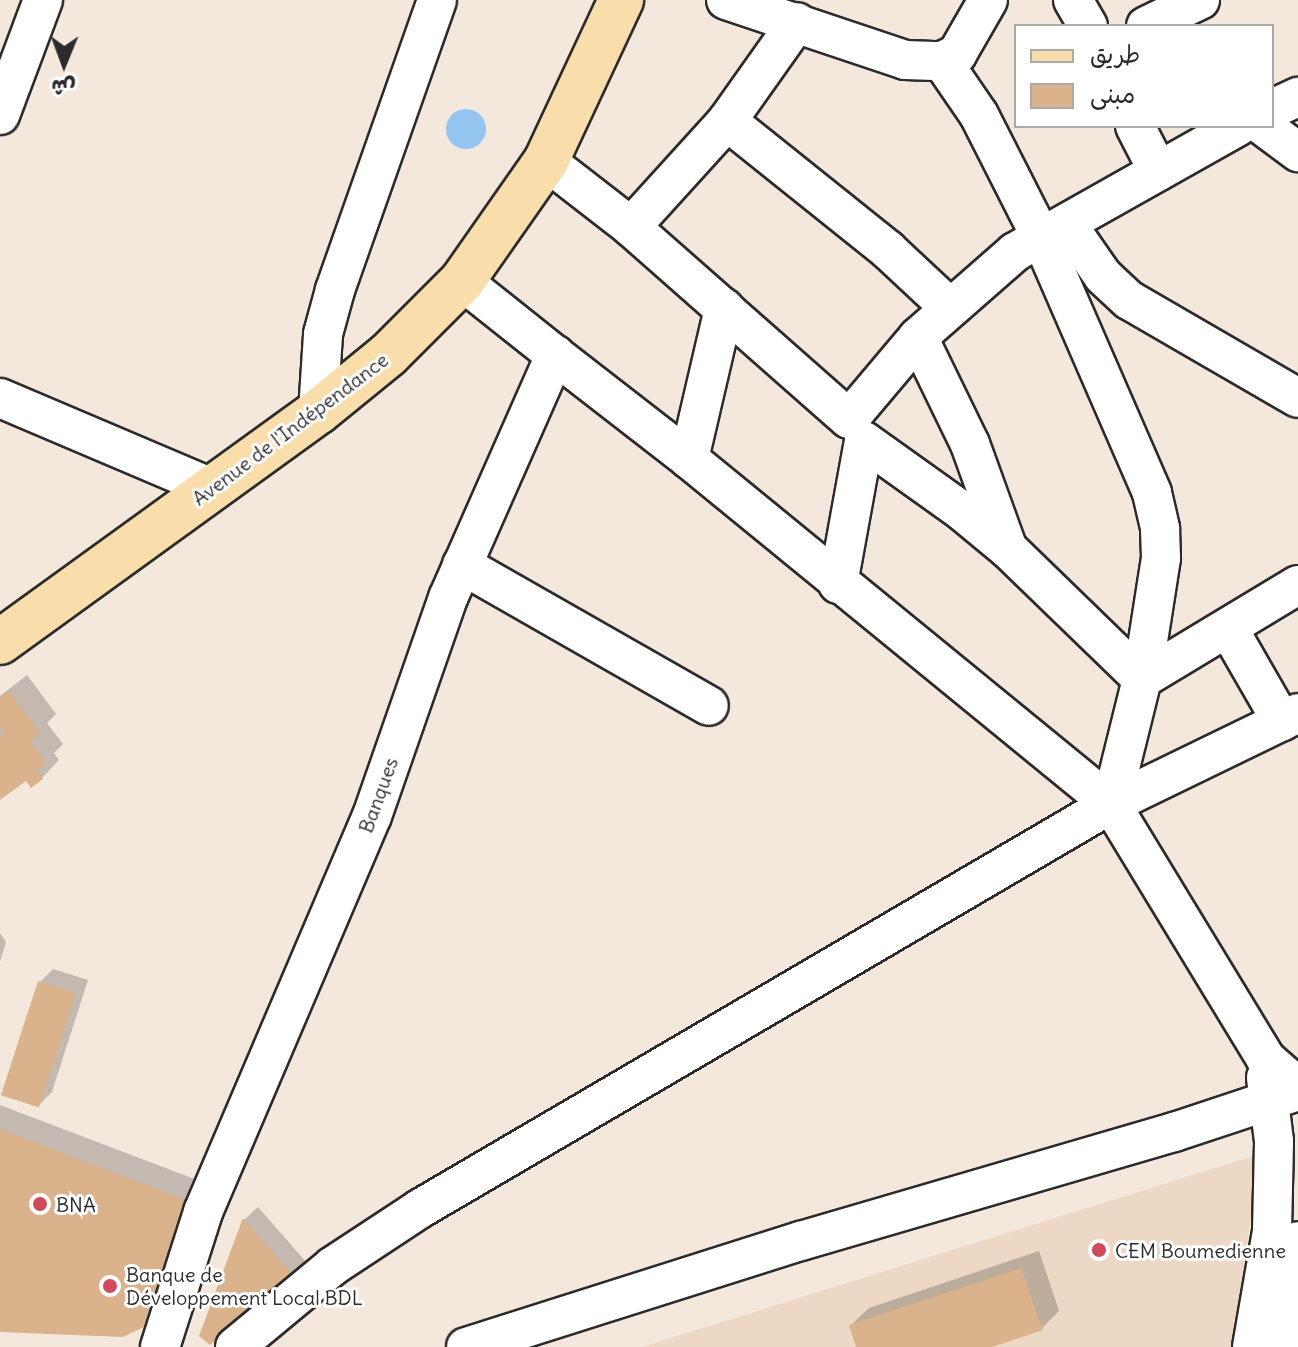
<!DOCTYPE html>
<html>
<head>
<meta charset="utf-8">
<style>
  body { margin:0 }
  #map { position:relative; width:1298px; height:1347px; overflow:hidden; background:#f4e8dc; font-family:Delius,"Playpen Sans Arabic",sans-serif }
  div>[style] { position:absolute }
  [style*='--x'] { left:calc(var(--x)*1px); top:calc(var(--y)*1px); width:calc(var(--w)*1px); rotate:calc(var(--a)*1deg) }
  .built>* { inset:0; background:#ecd8c4 }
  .water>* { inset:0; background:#94c4f0 }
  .round { border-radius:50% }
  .shadow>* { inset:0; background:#0003 }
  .building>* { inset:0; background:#dab28b; transform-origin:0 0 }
  .roads { filter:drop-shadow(2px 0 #2b2b2b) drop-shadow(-2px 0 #2b2b2b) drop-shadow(0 2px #2b2b2b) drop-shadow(0 -2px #2b2b2b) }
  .minor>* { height:38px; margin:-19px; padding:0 19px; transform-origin:19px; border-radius:19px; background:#fff }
  .major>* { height:44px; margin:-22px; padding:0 22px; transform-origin:22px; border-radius:22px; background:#f9deab }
  .dots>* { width:22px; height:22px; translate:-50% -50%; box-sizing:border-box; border:4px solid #fff; border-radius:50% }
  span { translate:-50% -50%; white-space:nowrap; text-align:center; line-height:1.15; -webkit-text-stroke:6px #fff; paint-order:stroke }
  .street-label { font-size:20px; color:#2b2b2b }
  .poi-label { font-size:20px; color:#2b2b2b }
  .left { translate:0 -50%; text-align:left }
  .legend { position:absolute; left:1014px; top:24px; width:260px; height:104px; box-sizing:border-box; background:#fff; border:2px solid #aaa; margin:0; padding:10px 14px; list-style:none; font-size:24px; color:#2b2b2b }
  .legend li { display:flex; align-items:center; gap:16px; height:40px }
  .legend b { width:40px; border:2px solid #aaa }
  .north { position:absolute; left:24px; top:24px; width:80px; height:80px; -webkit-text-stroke:6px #fff; paint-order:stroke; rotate:181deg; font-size:22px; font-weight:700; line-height:32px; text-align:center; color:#2b2b2b }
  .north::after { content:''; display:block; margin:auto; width:28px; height:36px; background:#2b2b2b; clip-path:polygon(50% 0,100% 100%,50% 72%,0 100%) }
</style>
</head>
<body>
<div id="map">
  <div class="built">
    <i style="clip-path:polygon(1260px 1154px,1232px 1347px,642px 1347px)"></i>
  </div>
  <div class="water">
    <i class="round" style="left:446px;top:109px;width:40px;height:40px"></i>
  </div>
  <div class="shadow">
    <i style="clip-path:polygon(27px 675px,56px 714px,47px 723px,63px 744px,54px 753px,59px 760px,42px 778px,26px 778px,0 798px,0 696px)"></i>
    <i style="clip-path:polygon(0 933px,6px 942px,0 962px)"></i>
    <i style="clip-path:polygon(53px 969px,88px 980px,52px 1092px,39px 1105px,40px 982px)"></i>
    <i style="clip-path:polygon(0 1105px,205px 1183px,161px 1306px,143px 1325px,0 1330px)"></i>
    <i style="clip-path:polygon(258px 1207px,306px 1262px,293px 1276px,201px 1335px,245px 1219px)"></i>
    <i style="clip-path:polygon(1039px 1251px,1059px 1311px,1041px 1329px,986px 1347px,858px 1347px,851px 1325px,869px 1308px)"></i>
  </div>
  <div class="building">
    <i style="clip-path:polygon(9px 691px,40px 734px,30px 741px,46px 763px,36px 771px,43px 779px,31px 788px,26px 781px,0 800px,0 737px,5px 734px,0 727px,0 697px)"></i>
    <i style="left:38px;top:981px;width:40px;height:120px;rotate:18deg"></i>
    <i style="clip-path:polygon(0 1129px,188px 1201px,184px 1228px,144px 1327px,123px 1337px,0 1332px)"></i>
    <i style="clip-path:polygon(243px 1218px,294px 1277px,210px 1345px,199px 1336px)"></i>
    <i style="clip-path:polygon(1021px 1268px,1043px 1330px,992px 1347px,856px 1347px,849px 1325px)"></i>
  </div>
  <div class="roads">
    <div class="minor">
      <i style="--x:726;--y:0;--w:189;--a:18.5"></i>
      <i style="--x:905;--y:60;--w:37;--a:2"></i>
      <i style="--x:942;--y:61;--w:17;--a:-25"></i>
      <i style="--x:957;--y:54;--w:62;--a:-60.1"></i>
      <i style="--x:1073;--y:0;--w:30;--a:60"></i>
      <i style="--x:1146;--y:26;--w:60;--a:-25.7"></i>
      <i style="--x:942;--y:61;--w:65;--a:55.6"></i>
      <i style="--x:979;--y:115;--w:135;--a:63.1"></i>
      <i style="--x:1040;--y:235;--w:281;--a:66.5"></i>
      <i style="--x:1152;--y:493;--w:37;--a:77"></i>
      <i style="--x:1160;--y:529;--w:29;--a:88"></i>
      <i style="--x:1161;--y:558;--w:122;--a:98.9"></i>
      <i style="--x:1142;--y:679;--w:129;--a:103.9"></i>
      <i style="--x:1272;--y:109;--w:29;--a:-25"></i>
      <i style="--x:0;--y:115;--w:123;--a:-69.5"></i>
      <i style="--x:727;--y:121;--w:206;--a:38.7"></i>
      <i style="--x:888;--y:250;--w:83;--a:43.1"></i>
      <i style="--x:1135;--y:126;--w:51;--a:62.9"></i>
      <i style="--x:1263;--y:126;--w:44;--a:36.6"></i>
      <i style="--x:546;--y:161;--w:108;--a:37.8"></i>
      <i style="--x:631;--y:227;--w:290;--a:41.4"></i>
      <i style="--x:849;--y:419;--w:107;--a:-49.9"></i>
      <i style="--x:918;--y:337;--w:129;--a:-41.2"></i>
      <i style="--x:1015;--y:252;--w:257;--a:-29.4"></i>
      <i style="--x:1067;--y:224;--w:63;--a:55.3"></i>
      <i style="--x:1103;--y:276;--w:35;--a:43"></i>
      <i style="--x:1129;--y:300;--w:195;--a:30.1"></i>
      <i style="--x:631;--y:227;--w:143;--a:-47.8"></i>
      <i style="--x:727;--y:121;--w:121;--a:-54.7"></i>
      <i style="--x:918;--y:337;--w:119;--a:64.1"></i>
      <i style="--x:970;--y:444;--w:109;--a:70.2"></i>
      <i style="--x:555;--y:355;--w:170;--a:37.8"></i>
      <i style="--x:689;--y:459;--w:545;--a:39.27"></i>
      <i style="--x:1111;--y:804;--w:298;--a:58.7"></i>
      <i style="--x:1266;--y:1059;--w:43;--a:41.2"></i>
      <i style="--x:0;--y:398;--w:233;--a:23"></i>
      <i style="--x:318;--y:412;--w:78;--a:-86.3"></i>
      <i style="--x:323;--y:334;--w:46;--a:-74.7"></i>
      <i style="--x:335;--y:290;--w:307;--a:-70.6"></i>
      <i style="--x:689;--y:459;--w:155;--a:-76.9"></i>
      <i style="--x:462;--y:565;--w:284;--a:29.7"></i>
      <i style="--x:838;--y:584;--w:145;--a:-79.7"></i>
      <i style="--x:864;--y:441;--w:120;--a:35.5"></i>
      <i style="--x:962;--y:511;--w:60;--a:39.6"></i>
      <i style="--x:1008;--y:549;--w:187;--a:44.1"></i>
      <i style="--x:1142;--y:679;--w:182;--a:-31.1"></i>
      <i style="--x:1228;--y:628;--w:108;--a:60.1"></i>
      <i style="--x:160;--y:1347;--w:142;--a:-72.3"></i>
      <i style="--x:203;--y:1212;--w:431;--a:-66.9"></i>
      <i style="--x:372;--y:816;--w:231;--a:-70.8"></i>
      <i style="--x:448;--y:598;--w:266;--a:-66.2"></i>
      <i style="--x:555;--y:355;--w:119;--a:-141.5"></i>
      <i style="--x:235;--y:1347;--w:127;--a:-39.6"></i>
      <i style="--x:333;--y:1266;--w:105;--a:-33.4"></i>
      <i style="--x:421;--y:1208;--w:800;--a:-30.35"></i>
      <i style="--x:1111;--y:804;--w:208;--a:-25.9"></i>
      <i style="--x:466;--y:1347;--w:351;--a:-17.6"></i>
      <i style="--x:801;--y:1241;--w:389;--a:-16.3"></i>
      <i style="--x:1174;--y:1132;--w:131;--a:-18.3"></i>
      <i style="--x:1252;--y:1347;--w:118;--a:-80.2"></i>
      <i style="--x:1272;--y:1231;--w:90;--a:-88.7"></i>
      <i style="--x:1274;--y:1141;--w:64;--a:-97.2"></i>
      <i style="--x:1282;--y:1347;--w:107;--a:-81.4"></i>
    </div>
    <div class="major">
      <i style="--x:0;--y:642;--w:392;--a:-35.9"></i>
      <i style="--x:318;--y:412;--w:90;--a:-39.2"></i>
      <i style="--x:388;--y:355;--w:105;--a:-45"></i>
      <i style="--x:462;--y:281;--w:146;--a:-55"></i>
      <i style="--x:546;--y:161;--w:178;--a:-65"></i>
    </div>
  </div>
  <div class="dots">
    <i style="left:40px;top:1204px;background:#d1495b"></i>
    <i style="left:1099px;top:1250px;background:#d1495b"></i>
    <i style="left:110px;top:1286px;background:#d1495b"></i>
  </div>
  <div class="street-label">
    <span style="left:290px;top:429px;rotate:-37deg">Avenue de l'Indépendance</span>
    <span style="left:378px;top:795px;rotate:-70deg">Banques</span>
  </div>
  <div class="poi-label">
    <span class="left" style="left:56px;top:1204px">BNA</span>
    <span class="left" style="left:1115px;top:1250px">CEM Boumedienne</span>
    <span class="left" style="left:126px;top:1286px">Banque de<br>Développement Local BDL</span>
  </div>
  <ul class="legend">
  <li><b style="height:10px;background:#f9deab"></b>طريق</li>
  <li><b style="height:22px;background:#dab28b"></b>مبنى</li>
  </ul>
  <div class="north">ش</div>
</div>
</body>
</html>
